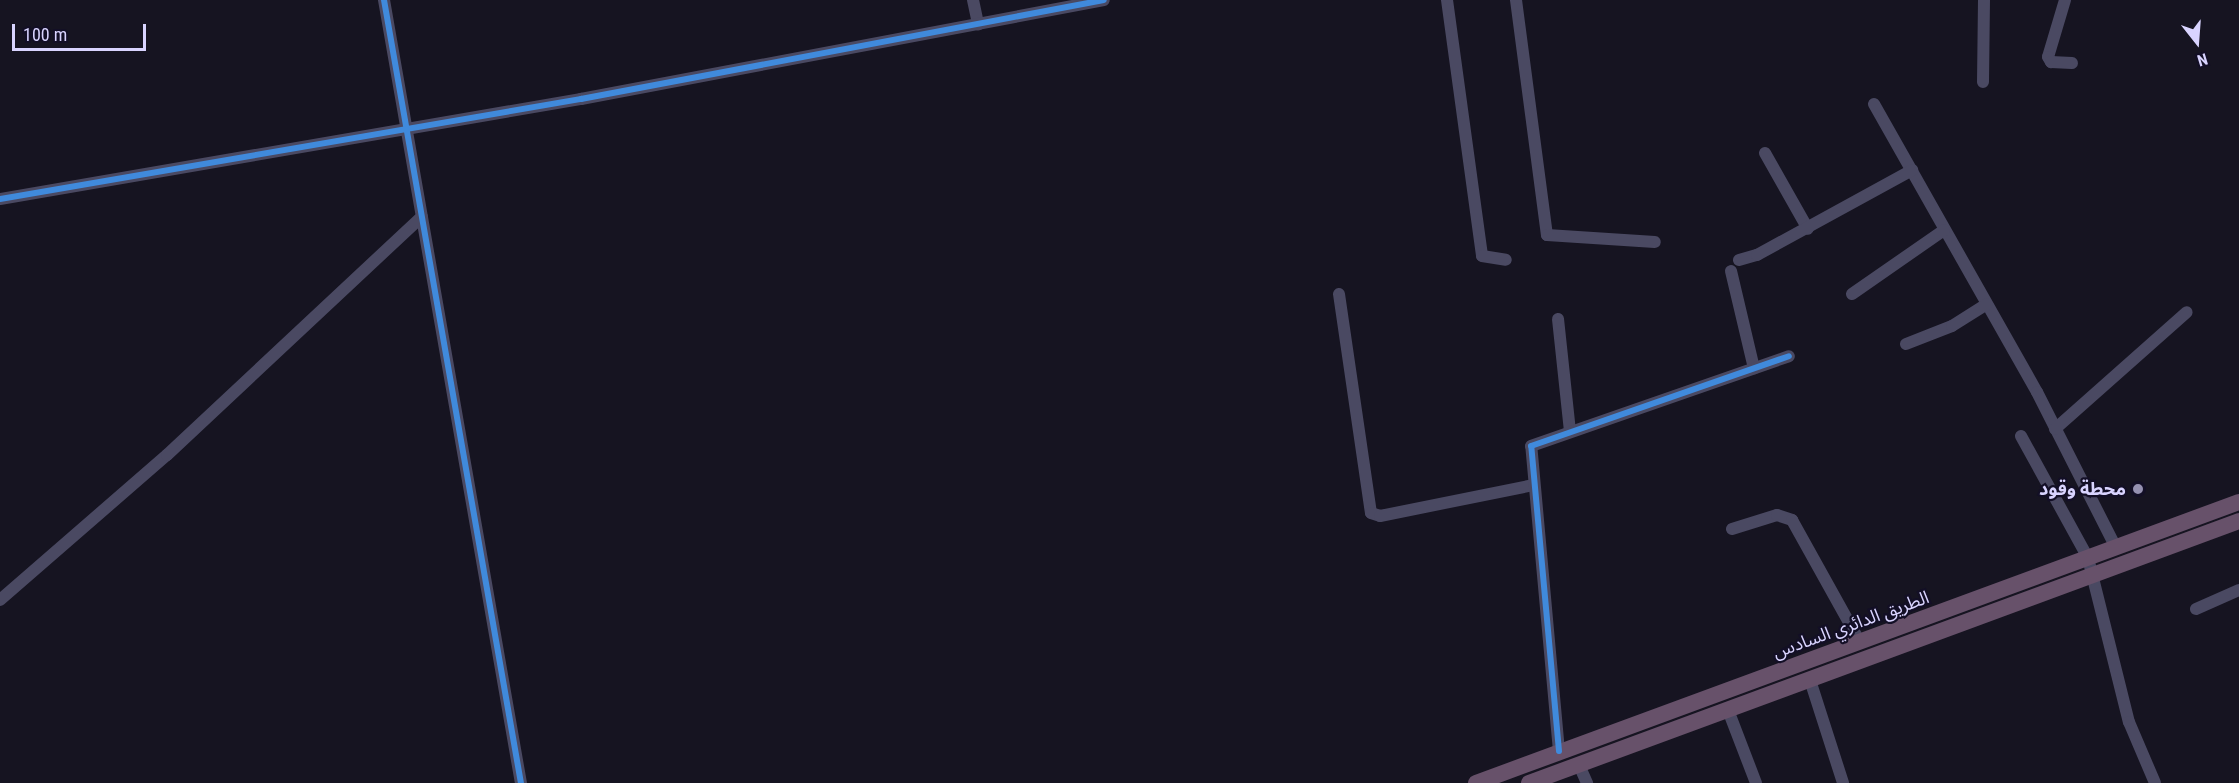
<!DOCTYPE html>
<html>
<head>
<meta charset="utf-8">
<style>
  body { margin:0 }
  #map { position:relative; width:2239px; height:783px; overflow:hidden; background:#161421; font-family:"Roboto Condensed","Noto Sans Arabic",sans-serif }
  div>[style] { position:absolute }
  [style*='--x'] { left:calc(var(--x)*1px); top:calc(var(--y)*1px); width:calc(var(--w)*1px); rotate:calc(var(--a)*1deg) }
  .minor>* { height:12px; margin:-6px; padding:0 6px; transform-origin:6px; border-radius:6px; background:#4a4962 }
  .highway>* { height:16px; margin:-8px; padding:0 8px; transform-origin:8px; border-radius:8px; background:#67516a }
  .cycleway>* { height:6px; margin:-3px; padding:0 3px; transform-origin:3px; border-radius:3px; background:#408adc }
  .dots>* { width:16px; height:16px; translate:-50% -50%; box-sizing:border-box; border:3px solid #130f26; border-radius:50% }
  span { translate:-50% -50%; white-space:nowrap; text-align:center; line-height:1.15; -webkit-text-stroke:4.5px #130f26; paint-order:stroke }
  .poi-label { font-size:18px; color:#d9d4ff; font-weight:700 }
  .right { translate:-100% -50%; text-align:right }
  .street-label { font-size:18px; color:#d9d4ff }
  .north { position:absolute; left:2167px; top:12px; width:60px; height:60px; -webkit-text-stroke:4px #130f26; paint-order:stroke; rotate:163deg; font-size:16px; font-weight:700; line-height:24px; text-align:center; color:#d9d4ff }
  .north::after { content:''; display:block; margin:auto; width:21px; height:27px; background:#d9d4ff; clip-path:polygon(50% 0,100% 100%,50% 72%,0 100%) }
  .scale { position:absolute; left:12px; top:24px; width:134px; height:27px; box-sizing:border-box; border:3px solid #d9d4ff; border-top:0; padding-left:8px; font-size:18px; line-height:21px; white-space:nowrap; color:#d9d4ff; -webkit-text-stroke:4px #130f26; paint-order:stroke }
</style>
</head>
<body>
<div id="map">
  <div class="minor">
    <i style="--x:384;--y:0;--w:795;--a:80.08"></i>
    <i style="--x:973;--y:0;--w:25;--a:78"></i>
    <i style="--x:1447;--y:0;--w:258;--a:82.2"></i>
    <i style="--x:1482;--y:256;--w:24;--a:9"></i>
    <i style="--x:1516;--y:0;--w:237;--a:82.5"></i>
    <i style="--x:1547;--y:235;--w:108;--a:3.7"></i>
    <i style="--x:2065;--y:0;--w:59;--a:106.6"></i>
    <i style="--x:2048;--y:57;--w:6;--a:59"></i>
    <i style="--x:2051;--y:62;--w:21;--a:3"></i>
    <i style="--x:1983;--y:82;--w:82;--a:-89.3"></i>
    <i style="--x:1874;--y:104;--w:331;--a:60.5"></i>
    <i style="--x:2037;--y:392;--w:175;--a:63.1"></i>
    <i style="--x:1765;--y:153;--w:87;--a:60.5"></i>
    <i style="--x:0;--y:199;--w:590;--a:-9.77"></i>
    <i style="--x:581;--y:99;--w:532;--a:-10.72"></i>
    <i style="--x:1739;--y:260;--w:19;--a:-16"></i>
    <i style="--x:1757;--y:255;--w:177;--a:-28.7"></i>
    <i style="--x:1731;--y:271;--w:100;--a:76.7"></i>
    <i style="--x:1339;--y:294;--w:221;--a:81.7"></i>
    <i style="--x:1371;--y:513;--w:9;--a:18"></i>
    <i style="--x:1380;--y:516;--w:157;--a:-11.4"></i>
    <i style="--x:1852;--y:294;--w:112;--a:-34.8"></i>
    <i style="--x:1558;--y:319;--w:113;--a:83.9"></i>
    <i style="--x:1906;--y:344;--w:49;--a:-21.4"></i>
    <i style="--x:1952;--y:326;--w:41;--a:-32.2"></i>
    <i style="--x:2055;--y:429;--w:176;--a:-41.6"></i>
    <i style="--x:2021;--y:436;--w:139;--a:61.2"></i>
    <i style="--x:2088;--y:558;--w:169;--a:76"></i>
    <i style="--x:2129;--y:722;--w:66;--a:66.9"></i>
    <i style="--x:1732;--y:529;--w:47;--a:-17.3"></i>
    <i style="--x:1777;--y:515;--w:16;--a:18"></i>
    <i style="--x:1792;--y:520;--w:140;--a:60.9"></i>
    <i style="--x:0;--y:600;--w:221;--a:-41"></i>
    <i style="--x:167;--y:455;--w:349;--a:-43.1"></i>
    <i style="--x:2196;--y:609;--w:47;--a:-23.8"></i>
    <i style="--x:1810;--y:680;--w:108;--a:72.2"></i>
    <i style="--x:1728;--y:710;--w:78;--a:69"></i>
    <i style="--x:1559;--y:751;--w:306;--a:-95.2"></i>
    <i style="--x:1531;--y:446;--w:273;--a:-19.2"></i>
    <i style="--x:1579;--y:765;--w:20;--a:66"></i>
  </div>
  <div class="highway">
    <i style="--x:1476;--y:783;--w:813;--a:-20.22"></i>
    <i style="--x:1529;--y:783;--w:757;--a:-20.25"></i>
  </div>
  <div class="cycleway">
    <i style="--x:384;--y:0;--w:795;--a:80.08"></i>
    <i style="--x:0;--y:199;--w:590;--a:-9.77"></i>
    <i style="--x:581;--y:99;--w:532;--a:-10.72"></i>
    <i style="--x:1559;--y:751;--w:306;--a:-95.2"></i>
    <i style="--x:1531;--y:446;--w:273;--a:-19.2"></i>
  </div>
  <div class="dots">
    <i style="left:2138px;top:489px;background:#9591b1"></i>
  </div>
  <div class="poi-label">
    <span class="right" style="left:2126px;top:489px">محطة وقود</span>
  </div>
  <div class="street-label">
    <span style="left:1851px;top:625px;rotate:-20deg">الطريق الدائري السادس</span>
  </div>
  <div class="north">N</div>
  <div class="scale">100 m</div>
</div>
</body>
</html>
